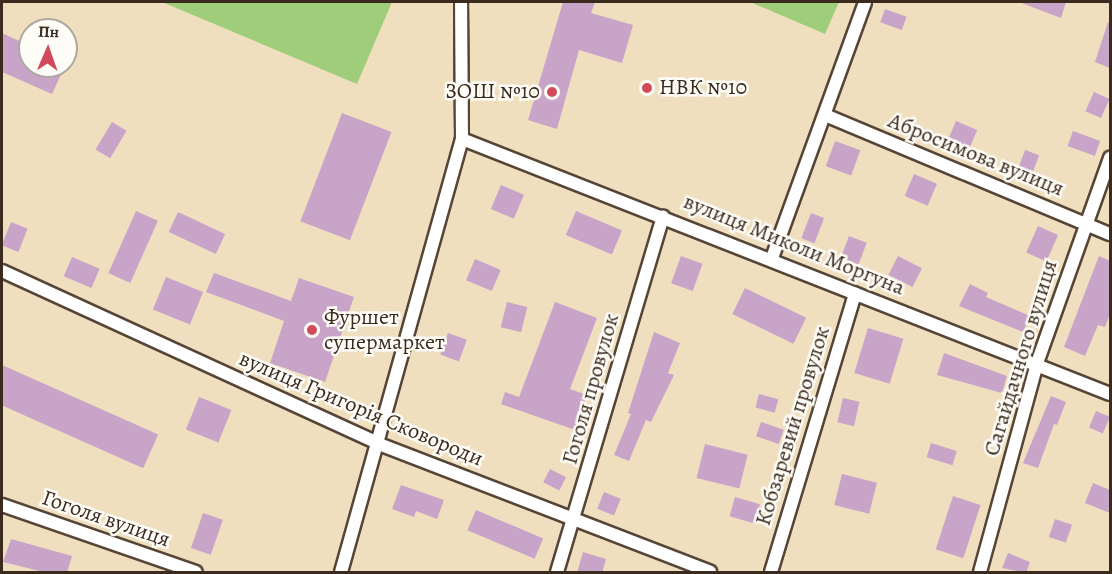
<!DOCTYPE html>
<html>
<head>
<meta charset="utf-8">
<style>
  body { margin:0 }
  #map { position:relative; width:1112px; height:574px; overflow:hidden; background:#f0dfbf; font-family:Alegreya,serif }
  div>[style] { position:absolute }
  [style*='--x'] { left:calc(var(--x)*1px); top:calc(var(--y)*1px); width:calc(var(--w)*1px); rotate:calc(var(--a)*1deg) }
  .green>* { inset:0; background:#a0cd7a }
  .building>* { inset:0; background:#c8a4c9; transform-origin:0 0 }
  .roads { filter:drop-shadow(2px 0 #564536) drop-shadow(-2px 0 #564536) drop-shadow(0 2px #564536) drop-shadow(0 -2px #564536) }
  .minor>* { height:12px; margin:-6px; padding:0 6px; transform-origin:6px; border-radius:6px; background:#fff }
  .dots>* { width:16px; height:16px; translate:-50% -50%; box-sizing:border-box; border:3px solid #fdfcf7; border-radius:50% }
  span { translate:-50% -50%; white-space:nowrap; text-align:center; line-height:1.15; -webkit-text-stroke:5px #fdfcf7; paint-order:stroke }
  .poi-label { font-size:22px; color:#3b2a1e }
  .left { translate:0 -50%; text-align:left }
  .right { translate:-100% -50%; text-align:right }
  .street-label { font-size:22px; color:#3b2a1e }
  .frame { position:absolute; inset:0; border:3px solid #3b2a1e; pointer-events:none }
  .north { position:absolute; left:18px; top:18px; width:60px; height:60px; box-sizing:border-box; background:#fdfcf7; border:2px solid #afa8a0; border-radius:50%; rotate:2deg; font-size:16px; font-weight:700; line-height:24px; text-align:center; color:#3b2a1e }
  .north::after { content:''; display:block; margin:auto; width:21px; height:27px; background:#d1495b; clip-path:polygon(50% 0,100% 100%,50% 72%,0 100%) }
</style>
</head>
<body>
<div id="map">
  <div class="green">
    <i style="clip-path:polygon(162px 2px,392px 2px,357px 84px)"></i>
    <i style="clip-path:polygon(750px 2px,839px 2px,825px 34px)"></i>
  </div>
  <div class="building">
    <i style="clip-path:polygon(563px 2px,595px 2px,591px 13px,633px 25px,622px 63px,579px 50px,557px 129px,528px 120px)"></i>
    <i style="clip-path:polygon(1019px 2px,1066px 2px,1061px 18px)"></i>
    <i style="left:885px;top:9px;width:23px;height:14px;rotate:20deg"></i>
    <i style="clip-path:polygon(1108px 22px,1110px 22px,1110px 68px,1095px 62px)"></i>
    <i style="clip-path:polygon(2px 33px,30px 46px,30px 66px,65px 66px,52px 94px,2px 72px)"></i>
    <i style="left:1094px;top:92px;width:17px;height:21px;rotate:24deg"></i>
    <i style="left:342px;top:113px;width:53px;height:116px;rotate:21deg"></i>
    <i style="left:956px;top:121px;width:23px;height:19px;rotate:23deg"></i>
    <i style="left:112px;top:122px;width:17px;height:32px;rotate:31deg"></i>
    <i style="left:1073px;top:131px;width:29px;height:16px;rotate:20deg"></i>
    <i style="left:835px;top:141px;width:27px;height:27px;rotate:20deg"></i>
    <i style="left:1025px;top:150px;width:15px;height:19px;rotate:20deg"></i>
    <i style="left:914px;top:174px;width:25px;height:24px;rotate:23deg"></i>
    <i style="left:501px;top:185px;width:25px;height:26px;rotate:23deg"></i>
    <i style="left:136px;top:211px;width:24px;height:68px;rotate:24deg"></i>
    <i style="left:576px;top:211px;width:50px;height:26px;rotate:23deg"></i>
    <i style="left:178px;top:212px;width:52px;height:22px;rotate:25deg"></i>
    <i style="left:811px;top:213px;width:14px;height:27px;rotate:21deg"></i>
    <i style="left:11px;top:222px;width:18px;height:25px;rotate:22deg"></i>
    <i style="left:1038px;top:226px;width:22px;height:29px;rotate:24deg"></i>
    <i style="left:849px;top:236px;width:19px;height:23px;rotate:21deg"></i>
    <i style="left:681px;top:256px;width:23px;height:29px;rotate:20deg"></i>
    <i style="left:898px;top:256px;width:27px;height:21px;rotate:27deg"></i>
    <i style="clip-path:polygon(1099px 256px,1110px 261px,1110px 314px,1105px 327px,1098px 325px,1085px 356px,1064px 347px)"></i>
    <i style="left:72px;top:257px;width:30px;height:21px;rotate:23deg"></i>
    <i style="left:475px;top:259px;width:28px;height:23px;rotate:23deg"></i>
    <i style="clip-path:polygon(214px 273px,291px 301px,299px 278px,354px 297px,325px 382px,270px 363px,284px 321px,206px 292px)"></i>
    <i style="left:166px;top:277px;width:40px;height:35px;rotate:22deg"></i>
    <i style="clip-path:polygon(970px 284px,988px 293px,986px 297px,1030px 316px,1023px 332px,959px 306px)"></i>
    <i style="left:745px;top:288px;width:68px;height:29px;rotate:26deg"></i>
    <i style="left:507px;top:302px;width:21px;height:26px;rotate:14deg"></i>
    <i style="clip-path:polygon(555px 302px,597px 318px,570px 389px,587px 395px,575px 430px,501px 404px,505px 392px,519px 397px)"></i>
    <i style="left:868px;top:328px;width:37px;height:47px;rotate:17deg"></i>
    <i style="clip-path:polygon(654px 332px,680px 343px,668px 373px,674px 375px,651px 422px,646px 420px,629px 461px,614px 455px,631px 414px,628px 413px)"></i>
    <i style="left:448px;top:333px;width:20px;height:23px;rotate:20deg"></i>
    <i style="clip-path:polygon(944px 353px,1007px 376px,1002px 393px,937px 375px)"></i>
    <i style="left:2px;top:365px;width:171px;height:37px;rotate:24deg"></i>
    <i style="left:759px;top:394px;width:20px;height:14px;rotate:15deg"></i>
    <i style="clip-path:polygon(1051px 396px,1066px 402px,1057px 425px,1054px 424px,1038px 468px,1023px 463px)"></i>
    <i style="left:199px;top:397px;width:35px;height:35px;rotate:22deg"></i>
    <i style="left:843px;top:398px;width:17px;height:25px;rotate:13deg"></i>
    <i style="left:1096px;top:411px;width:15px;height:18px;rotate:23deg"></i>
    <i style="left:761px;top:422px;width:24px;height:15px;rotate:19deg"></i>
    <i style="left:931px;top:443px;width:27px;height:15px;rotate:17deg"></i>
    <i style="left:705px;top:444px;width:44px;height:35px;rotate:14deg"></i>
    <i style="left:550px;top:469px;width:18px;height:15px;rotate:27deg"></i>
    <i style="left:842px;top:474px;width:36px;height:32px;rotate:14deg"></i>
    <i style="clip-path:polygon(1093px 483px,1110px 490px,1110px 513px,1085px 503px)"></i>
    <i style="clip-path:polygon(401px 485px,444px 500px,437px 519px,416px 511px,414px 517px,392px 509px)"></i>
    <i style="left:604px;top:492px;width:18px;height:18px;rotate:22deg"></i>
    <i style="left:953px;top:496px;width:29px;height:56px;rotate:18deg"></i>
    <i style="left:735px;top:497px;width:26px;height:20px;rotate:16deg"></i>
    <i style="left:476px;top:510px;width:73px;height:22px;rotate:23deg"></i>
    <i style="left:203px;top:513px;width:21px;height:37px;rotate:19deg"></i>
    <i style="left:1055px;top:519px;width:18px;height:19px;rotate:19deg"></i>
    <i style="clip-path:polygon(11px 539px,72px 556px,67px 573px,48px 573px,3px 562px)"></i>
    <i style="clip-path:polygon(583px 552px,606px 559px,602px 573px,577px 573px)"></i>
    <i style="clip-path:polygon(1008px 553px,1030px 562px,1026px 573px,1002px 568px)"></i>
  </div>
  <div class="roads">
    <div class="minor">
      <i style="--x:825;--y:115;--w:309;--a:22.7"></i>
      <i style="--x:462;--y:139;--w:696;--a:21.48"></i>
      <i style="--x:772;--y:258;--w:272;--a:-70"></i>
      <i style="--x:2;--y:271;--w:415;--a:24.6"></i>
      <i style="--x:379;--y:444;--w:355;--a:21.1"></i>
      <i style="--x:2;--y:505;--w:205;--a:19.1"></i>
      <i style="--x:341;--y:572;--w:450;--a:-74.4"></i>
      <i style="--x:462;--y:139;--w:137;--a:-90.4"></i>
      <i style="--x:557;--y:572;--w:371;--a:-73.4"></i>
      <i style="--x:771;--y:572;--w:291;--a:-73.2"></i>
      <i style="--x:980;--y:572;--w:217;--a:-74.7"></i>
      <i style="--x:1037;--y:363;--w:218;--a:-70.4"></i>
    </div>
  </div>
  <div class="dots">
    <i style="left:647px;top:88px;background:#d1495b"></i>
    <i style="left:552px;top:92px;background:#d1495b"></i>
    <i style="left:312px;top:330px;background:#d1495b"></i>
  </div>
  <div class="poi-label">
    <span class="left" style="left:659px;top:88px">НВК №10</span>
    <span class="right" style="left:540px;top:92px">ЗОШ №10</span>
    <span class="left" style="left:324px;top:330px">Фуршет<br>супермаркет</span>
  </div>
  <div class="street-label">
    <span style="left:976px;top:155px;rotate:22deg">Абросимова вулиця</span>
    <span style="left:794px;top:245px;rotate:22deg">вулиця Миколи Моргуна</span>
    <span style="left:1021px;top:358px;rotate:-73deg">Сагайдачного вулиця</span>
    <span style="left:591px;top:389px;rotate:-74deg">Гоголя провулок</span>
    <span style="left:361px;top:409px;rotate:23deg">вулиця Григорія Сковороди</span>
    <span style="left:793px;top:426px;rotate:-73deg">Кобзаревий провулок</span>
    <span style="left:106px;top:519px;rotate:19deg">Гоголя вулиця</span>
  </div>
  <div class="frame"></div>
  <div class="north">Пн</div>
</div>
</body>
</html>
